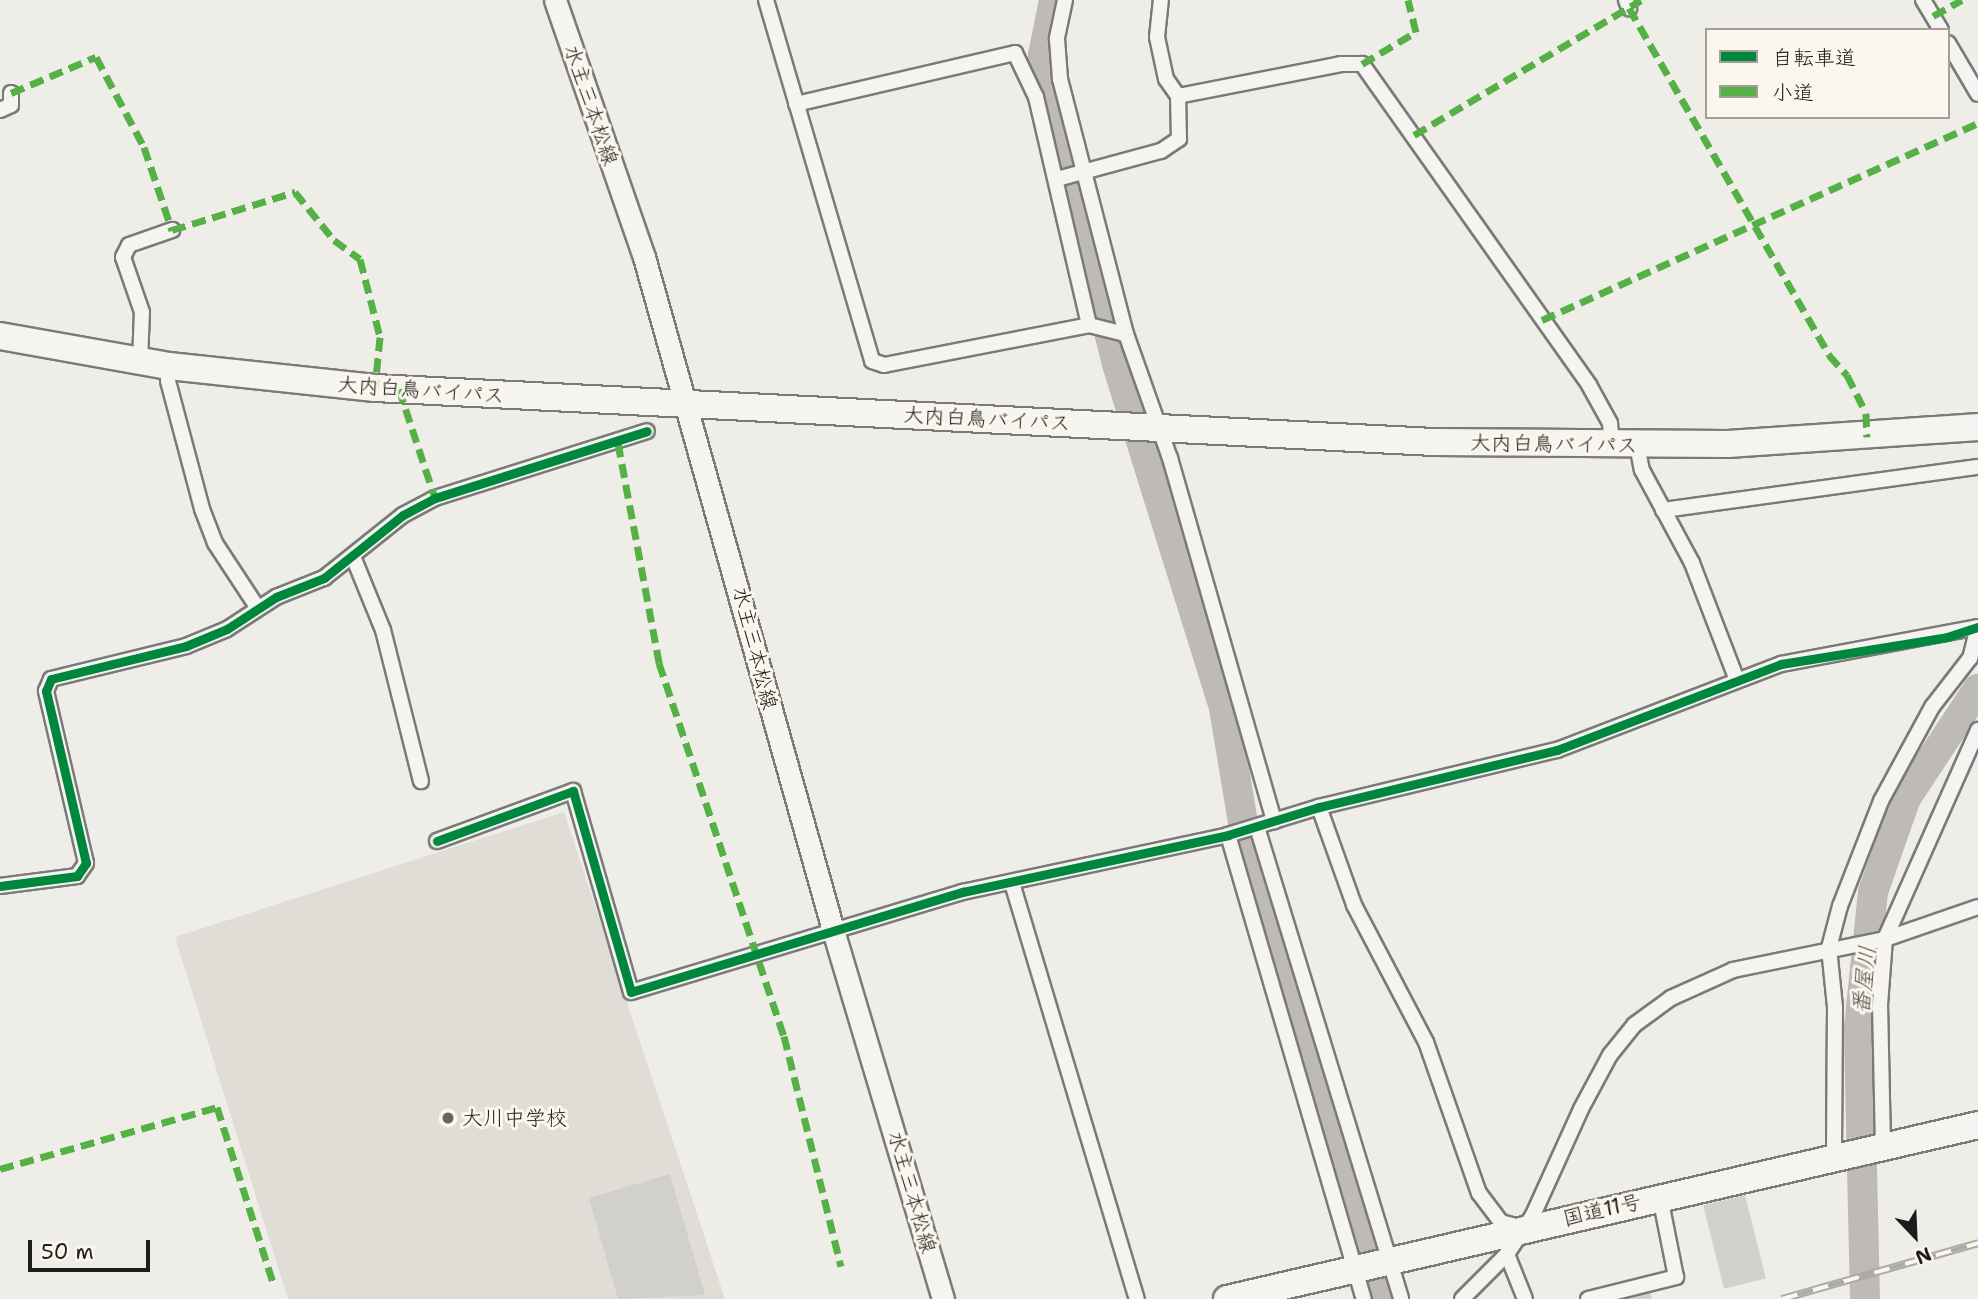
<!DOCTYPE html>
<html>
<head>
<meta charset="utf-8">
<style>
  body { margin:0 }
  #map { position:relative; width:1978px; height:1299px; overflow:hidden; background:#eeede8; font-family:"Shantell Sans","Klee One",sans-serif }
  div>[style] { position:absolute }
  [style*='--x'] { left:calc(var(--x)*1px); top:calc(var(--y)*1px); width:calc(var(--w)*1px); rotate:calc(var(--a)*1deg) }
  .built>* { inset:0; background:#dfddd6 }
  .river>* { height:30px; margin:-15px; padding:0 15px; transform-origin:15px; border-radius:15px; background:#bebbb6 }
  .building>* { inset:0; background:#d1d0cc; transform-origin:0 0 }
  .roads { filter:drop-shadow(2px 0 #7a7a78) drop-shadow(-2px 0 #7a7a78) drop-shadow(0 2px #7a7a78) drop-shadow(0 -2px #7a7a78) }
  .street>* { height:14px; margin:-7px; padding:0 7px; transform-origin:7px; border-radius:7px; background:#f5f4f0 }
  .secondary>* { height:21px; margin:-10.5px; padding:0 10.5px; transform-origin:10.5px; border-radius:10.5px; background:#f5f4f0 }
  .highway>* { height:26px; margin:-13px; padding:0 13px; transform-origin:13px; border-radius:13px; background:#f5f4f0 }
  .rail>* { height:8px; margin-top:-4px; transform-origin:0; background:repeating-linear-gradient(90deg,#fbf7ec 0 16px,#abaaa7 0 32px); box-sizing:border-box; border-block:2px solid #abaaa7 }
  .quiet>* { height:7px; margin-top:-3.5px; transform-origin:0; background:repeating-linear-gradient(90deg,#55b145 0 14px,transparent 0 21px) }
  .cycleway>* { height:9px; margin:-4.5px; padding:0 4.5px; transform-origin:4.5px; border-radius:4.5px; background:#00873e }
  .dots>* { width:19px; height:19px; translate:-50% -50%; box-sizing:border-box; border:4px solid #fbf7ec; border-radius:50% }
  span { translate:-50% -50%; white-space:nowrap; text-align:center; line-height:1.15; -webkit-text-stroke:6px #fbf7ec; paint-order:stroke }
  .street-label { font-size:21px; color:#1c1c1c }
  .poi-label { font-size:21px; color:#1c1c1c }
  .left { translate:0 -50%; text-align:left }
  .water-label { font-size:23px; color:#545351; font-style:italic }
  .legend { position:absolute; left:1705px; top:28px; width:245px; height:91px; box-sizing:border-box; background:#fbf7ec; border:2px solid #a29f99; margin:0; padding:9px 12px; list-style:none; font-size:21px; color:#1c1c1c }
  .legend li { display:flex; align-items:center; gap:14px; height:35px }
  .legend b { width:35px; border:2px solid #a29f99 }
  .north { position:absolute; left:1880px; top:1201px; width:70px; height:70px; -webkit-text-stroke:5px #fbf7ec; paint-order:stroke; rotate:157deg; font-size:19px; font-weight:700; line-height:28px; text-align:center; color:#1c1c1c }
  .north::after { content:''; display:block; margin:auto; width:24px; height:32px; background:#1c1c1c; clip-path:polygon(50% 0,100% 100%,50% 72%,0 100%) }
  .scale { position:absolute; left:28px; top:1240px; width:122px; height:32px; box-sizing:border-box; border:4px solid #1c1c1c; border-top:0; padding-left:9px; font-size:21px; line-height:24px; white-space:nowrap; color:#1c1c1c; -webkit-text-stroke:5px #fbf7ec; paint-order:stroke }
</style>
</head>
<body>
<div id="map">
  <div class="built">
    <i style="clip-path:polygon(564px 812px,725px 1299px,288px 1299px,175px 937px)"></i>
  </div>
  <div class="river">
    <i style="--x:1054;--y:0;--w:56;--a:101.3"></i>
    <i style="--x:1043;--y:55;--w:38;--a:83"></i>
    <i style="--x:1048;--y:93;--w:280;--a:75.7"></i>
    <i style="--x:1117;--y:364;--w:360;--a:72.7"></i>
    <i style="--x:1224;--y:708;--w:141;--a:80.6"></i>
    <i style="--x:1247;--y:847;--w:472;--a:73.3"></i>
    <i style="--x:1865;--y:1299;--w:272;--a:-91.3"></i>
    <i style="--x:1859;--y:1027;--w:136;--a:-84.1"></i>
    <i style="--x:1873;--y:892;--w:100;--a:-70.7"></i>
    <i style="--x:1906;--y:798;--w:131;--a:-56.6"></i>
  </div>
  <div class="building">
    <i style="clip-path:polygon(670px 1174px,705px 1295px,618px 1299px,589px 1198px)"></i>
    <i style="left:1745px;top:1195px;width:86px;height:43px;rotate:76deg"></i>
    <i style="clip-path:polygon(1649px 1289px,1652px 1299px,1616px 1299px)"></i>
  </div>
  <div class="roads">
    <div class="street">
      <i style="--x:766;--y:0;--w:376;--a:73.6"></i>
      <i style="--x:872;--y:361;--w:13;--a:18"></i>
      <i style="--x:884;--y:365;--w:209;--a:-11"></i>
      <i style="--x:1089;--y:325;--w:38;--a:14"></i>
      <i style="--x:1065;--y:0;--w:40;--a:102"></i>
      <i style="--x:1057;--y:39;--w:40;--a:85.7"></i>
      <i style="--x:1060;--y:79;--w:263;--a:75.5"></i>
      <i style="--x:1126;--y:334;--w:132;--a:70.5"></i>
      <i style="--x:1170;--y:458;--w:378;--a:74"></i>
      <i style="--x:1626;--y:0;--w:9;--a:69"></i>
      <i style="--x:1923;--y:0;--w:35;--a:59"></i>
      <i style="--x:1948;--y:43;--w:59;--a:59.5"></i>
      <i style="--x:1178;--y:96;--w:166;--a:-11.1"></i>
      <i style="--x:1341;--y:64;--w:21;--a:0"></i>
      <i style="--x:1362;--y:64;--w:393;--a:54.7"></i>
      <i style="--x:1589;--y:385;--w:43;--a:61.1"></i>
      <i style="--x:1610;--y:423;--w:22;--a:85"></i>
      <i style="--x:796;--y:104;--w:225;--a:-13.1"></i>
      <i style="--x:1015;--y:53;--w:49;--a:64.5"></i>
      <i style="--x:1036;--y:97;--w:234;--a:76.9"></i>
      <i style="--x:0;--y:110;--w:12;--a:-24"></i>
      <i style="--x:11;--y:105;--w:12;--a:-90"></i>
      <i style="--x:1057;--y:179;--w:108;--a:-15.1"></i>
      <i style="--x:1161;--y:151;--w:22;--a:-34"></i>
      <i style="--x:1179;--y:139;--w:43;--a:-91.3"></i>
      <i style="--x:1178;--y:96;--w:21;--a:-125"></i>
      <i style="--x:1166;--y:79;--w:43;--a:-102.1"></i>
      <i style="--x:1157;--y:37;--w:37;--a:-84"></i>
      <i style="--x:140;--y:361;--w:49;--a:-87.7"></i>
      <i style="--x:142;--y:312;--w:58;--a:-109.1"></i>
      <i style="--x:123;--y:257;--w:13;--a:-63"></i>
      <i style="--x:129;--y:245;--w:46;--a:-19.2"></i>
      <i style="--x:169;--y:366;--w:15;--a:94"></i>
      <i style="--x:168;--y:381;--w:132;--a:75.1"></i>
      <i style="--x:202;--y:509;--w:36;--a:69"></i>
      <i style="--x:215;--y:543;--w:77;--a:56.7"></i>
      <i style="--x:1637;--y:445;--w:25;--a:79"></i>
      <i style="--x:1642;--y:470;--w:106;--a:61.7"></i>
      <i style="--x:1692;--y:563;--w:125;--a:69"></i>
      <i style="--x:1663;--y:510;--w:318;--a:-7.8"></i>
      <i style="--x:354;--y:559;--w:77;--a:67.8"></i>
      <i style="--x:383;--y:630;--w:156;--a:75.9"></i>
      <i style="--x:1319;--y:807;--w:104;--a:70.3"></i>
      <i style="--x:1354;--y:905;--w:155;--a:62.3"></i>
      <i style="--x:1426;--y:1042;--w:160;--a:70.7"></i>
      <i style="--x:1479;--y:1193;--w:36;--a:53"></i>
      <i style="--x:1501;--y:1222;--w:20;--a:15"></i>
      <i style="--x:1257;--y:827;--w:493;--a:73"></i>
      <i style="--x:1228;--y:835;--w:484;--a:73.7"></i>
      <i style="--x:437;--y:841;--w:145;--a:-20.2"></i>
      <i style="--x:573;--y:791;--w:209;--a:73.9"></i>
      <i style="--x:631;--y:992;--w:347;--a:-16.8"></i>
      <i style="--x:963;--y:892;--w:271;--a:-12.1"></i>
      <i style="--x:1228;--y:835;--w:95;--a:-17.1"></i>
      <i style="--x:1319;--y:807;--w:245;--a:-13.5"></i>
      <i style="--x:1557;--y:750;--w:240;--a:-21"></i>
      <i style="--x:1781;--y:664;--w:200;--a:-10.6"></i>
      <i style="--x:1978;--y:627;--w:32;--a:104"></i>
      <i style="--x:1970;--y:658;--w:62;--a:127.8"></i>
      <i style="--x:1932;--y:707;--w:107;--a:118.5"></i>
      <i style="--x:1881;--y:801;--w:113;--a:111.3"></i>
      <i style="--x:1840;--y:906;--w:43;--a:104.7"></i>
      <i style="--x:1829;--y:948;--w:59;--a:84.2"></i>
      <i style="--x:1835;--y:1007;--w:151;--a:90.4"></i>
      <i style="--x:1012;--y:883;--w:434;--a:73.3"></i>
      <i style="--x:0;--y:886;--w:78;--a:-7.4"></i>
      <i style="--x:77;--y:876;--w:16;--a:-55"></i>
      <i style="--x:86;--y:863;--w:177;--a:-103.1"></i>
      <i style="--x:46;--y:691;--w:13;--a:-67"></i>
      <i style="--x:51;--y:679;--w:139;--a:-13.7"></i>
      <i style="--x:186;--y:646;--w:44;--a:-22.5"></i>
      <i style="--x:227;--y:629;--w:59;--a:-33.1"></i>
      <i style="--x:276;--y:597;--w:52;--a:-21.6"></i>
      <i style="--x:324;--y:578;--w:101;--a:-38.6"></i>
      <i style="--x:403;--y:515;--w:36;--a:-28"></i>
      <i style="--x:435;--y:498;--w:222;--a:-17.5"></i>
      <i style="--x:1883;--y:1146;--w:141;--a:-91.2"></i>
      <i style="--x:1880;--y:1005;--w:66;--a:-85.7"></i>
      <i style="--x:1885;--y:939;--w:98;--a:-19"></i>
      <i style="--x:1507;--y:1254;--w:48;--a:68.2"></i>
      <i style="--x:1462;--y:1299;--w:64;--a:-45"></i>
      <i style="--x:1507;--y:1254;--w:47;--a:-56.3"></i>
      <i style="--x:1533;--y:1215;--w:116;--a:-65.6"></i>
      <i style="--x:1581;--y:1109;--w:61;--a:-61.8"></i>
      <i style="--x:1610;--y:1055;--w:38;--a:-51"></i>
      <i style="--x:1634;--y:1025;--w:46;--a:-36.1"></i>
      <i style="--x:1671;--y:998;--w:68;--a:-24.3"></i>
      <i style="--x:1733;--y:970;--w:155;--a:-11.5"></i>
      <i style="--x:1885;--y:939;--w:229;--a:-66"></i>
      <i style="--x:1588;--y:1299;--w:91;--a:-14"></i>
      <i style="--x:1676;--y:1277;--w:82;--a:-101.3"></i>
    </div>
    <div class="secondary">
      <i style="--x:555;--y:0;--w:272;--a:70.9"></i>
      <i style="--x:644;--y:257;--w:699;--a:74.31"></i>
      <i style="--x:833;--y:930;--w:385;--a:73.4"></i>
    </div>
    <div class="highway">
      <i style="--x:0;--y:336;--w:172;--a:10.1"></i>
      <i style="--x:169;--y:366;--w:207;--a:6.1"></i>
      <i style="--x:375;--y:388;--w:1061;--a:2.92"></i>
      <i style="--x:1435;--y:442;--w:293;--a:0.4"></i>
      <i style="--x:1728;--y:444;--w:251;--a:-3.9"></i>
      <i style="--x:1227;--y:1299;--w:771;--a:-13.04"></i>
    </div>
  </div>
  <div class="rail">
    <i style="--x:1782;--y:1299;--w:204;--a:-15.9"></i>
  </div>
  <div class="quiet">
    <i style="--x:1629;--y:8;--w:401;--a:60"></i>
    <i style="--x:1829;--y:355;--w:27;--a:48"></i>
    <i style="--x:1847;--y:375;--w:42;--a:63.4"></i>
    <i style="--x:1866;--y:413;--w:24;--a:88"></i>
    <i style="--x:1933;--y:16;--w:33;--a:-29"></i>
    <i style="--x:1362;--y:64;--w:63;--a:-30.7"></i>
    <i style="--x:1416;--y:32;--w:33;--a:-104"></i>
    <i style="--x:11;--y:93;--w:92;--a:-23"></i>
    <i style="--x:96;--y:57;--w:102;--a:61.9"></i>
    <i style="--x:144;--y:147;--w:88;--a:71.4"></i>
    <i style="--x:172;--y:230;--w:129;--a:-17.2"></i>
    <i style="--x:295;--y:192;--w:62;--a:50.9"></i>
    <i style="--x:334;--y:240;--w:32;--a:36"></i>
    <i style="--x:360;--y:259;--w:81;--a:75.6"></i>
    <i style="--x:380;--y:337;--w:51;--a:95.6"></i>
    <i style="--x:1414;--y:135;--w:264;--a:-30.7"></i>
    <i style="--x:1542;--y:320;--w:478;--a:-24.3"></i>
    <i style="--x:399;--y:389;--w:115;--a:71.7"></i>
    <i style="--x:618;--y:443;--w:224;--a:79.4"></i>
    <i style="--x:659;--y:663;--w:393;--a:71.5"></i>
    <i style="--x:784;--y:1036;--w:237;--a:76.1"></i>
    <i style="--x:0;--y:1169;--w:226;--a:-15.9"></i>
    <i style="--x:217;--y:1107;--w:185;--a:72.3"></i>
  </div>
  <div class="cycleway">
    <i style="--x:437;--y:841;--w:145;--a:-20.2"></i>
    <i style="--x:573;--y:791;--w:209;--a:73.9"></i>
    <i style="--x:631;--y:992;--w:347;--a:-16.8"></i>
    <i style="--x:963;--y:892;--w:271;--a:-12.1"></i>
    <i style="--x:1228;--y:835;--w:95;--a:-17.1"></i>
    <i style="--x:1319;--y:807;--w:245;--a:-13.5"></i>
    <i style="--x:1557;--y:750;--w:240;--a:-21"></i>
    <i style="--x:1781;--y:664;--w:168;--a:-9.2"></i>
    <i style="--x:1947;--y:637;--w:33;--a:-18"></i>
    <i style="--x:0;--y:886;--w:78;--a:-7.4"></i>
    <i style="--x:77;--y:876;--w:16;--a:-55"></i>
    <i style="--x:86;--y:863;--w:177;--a:-103.1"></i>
    <i style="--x:46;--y:691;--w:13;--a:-67"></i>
    <i style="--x:51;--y:679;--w:139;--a:-13.7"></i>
    <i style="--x:186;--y:646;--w:44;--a:-22.5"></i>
    <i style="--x:227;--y:629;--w:59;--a:-33.1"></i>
    <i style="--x:276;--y:597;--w:52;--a:-21.6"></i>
    <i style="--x:324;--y:578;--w:101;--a:-38.6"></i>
    <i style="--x:403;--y:515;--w:36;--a:-28"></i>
    <i style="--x:435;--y:498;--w:222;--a:-17.5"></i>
  </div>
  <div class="dots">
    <i style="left:448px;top:1118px;background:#666563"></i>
  </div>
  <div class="street-label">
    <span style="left:591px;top:105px;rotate:71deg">水主三本松線</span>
    <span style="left:421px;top:390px;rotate:4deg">大内白鳥バイパス</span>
    <span style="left:987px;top:419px;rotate:3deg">大内白鳥バイパス</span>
    <span style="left:1554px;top:444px;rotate:1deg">大内白鳥バイパス</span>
    <span style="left:755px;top:648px;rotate:76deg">水主三本松線</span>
    <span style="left:912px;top:1192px;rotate:74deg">水主三本松線</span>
    <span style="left:1602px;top:1210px;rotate:-13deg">国道11号</span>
  </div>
  <div class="poi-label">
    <span class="left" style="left:462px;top:1118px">大川中学校</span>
  </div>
  <div class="water-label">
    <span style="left:1864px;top:980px;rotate:-84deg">番屋川</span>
  </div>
  <ul class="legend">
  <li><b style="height:9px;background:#00873e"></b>自転車道</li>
  <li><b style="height:9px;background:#55b145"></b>小道</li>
  </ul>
  <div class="north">N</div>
  <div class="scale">50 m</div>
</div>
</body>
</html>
